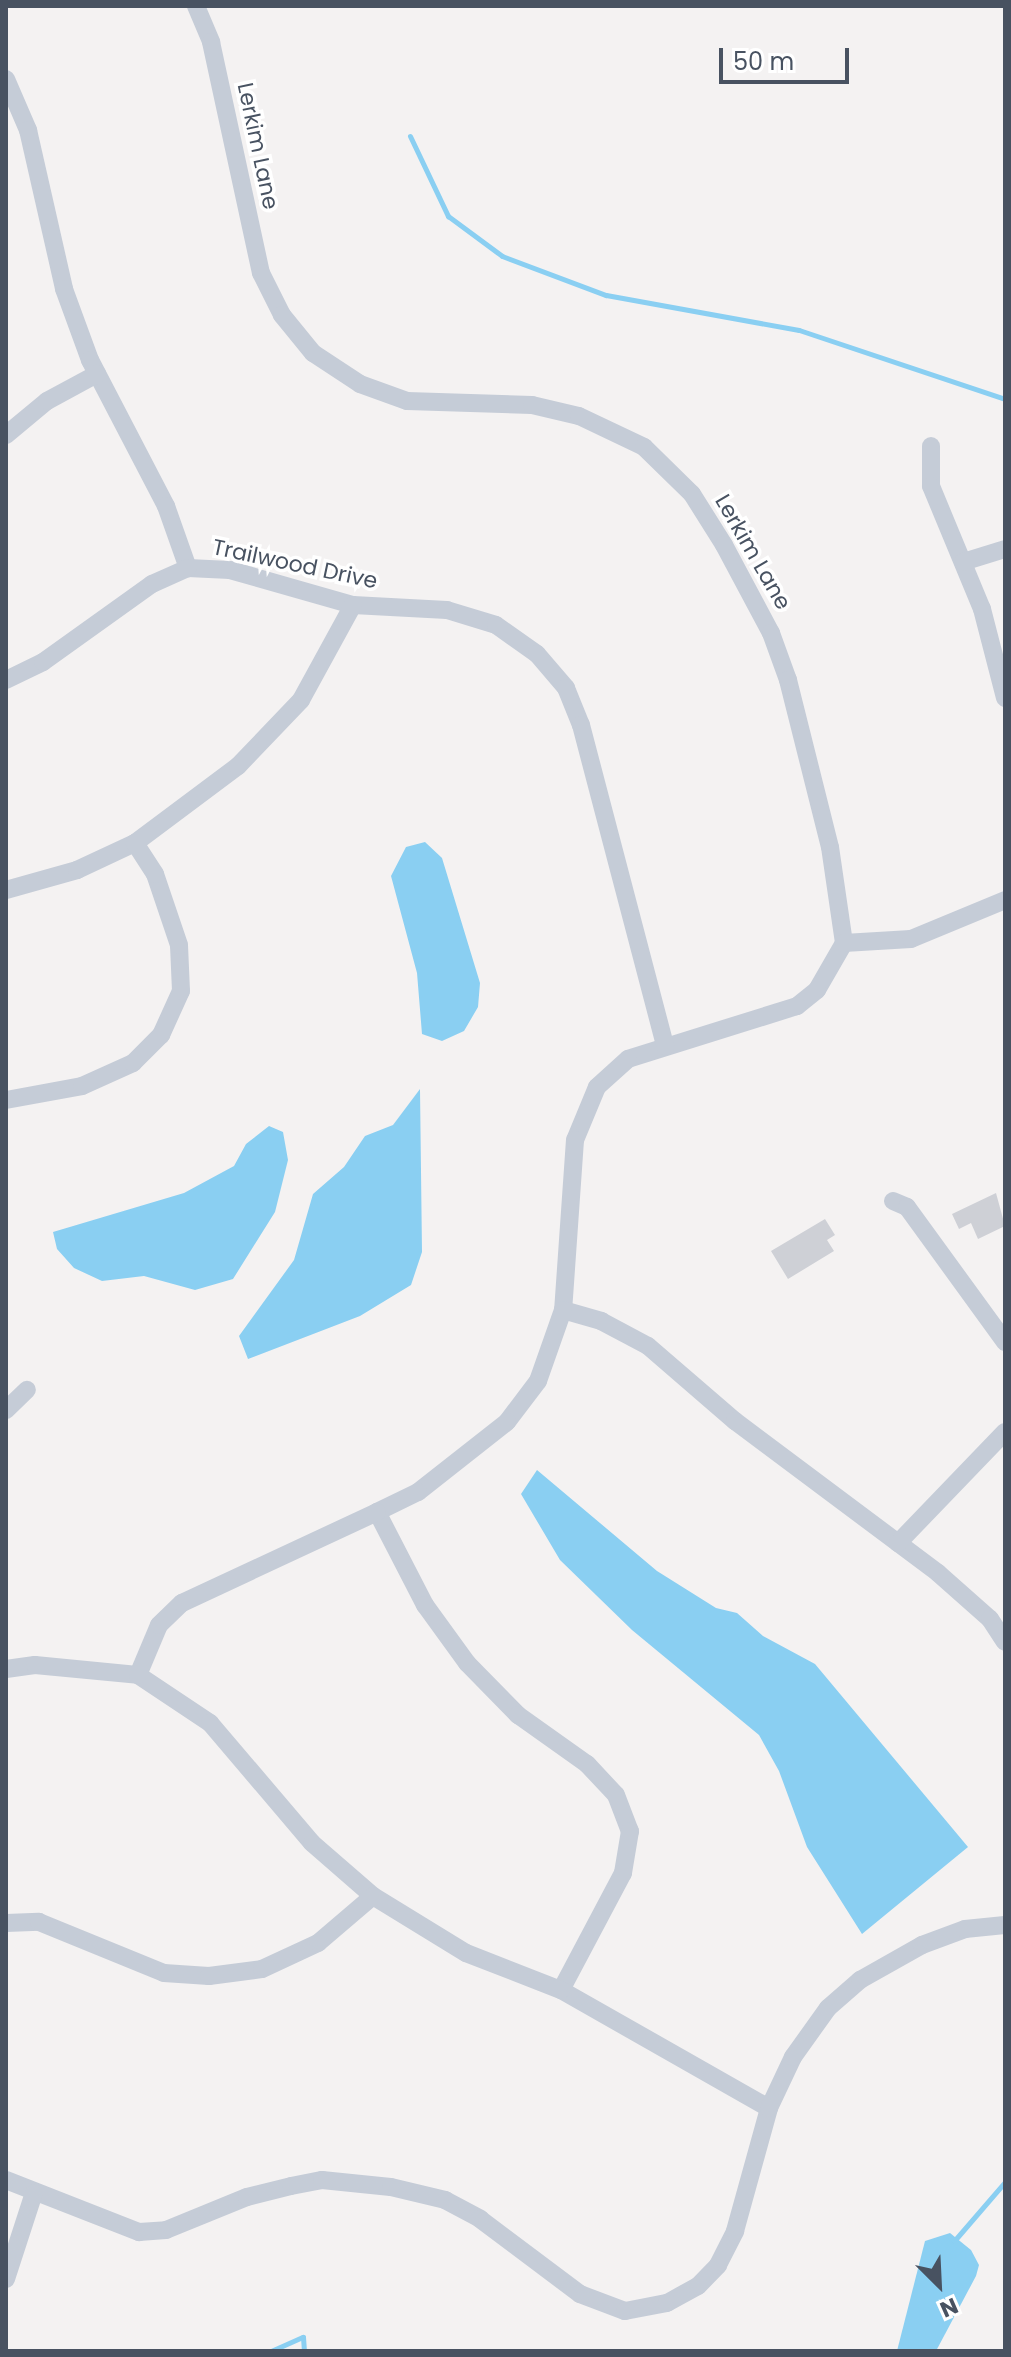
<!DOCTYPE html>
<html>
<head>
<meta charset="utf-8">
<style>
  body { margin:0 }
  #map { position:relative; width:1011px; height:2357px; overflow:hidden; background:#f4f2f2; font-family:Poppins,sans-serif }
  div>[style] { position:absolute }
  [style*='--x'] { left:calc(var(--x)*1px); top:calc(var(--y)*1px); width:calc(var(--w)*1px); rotate:calc(var(--a)*1deg) }
  .water>* { inset:0; background:#8acff2 }
  .stream>* { height:5px; margin:-2.5px; padding:0 2.5px; transform-origin:2.5px; border-radius:2.5px; background:#8acff2 }
  .building>* { inset:0; background:#ced0d6 }
  .minor>* { height:18px; margin:-9px; padding:0 9px; transform-origin:9px; border-radius:9px; background:#c5ccd7 }
  span { translate:-50% -50%; white-space:nowrap; text-align:center; line-height:1.15; -webkit-text-stroke:7px #fff; paint-order:stroke }
  .street-label { font-size:22px; color:#485261 }
  .frame { position:absolute; inset:0; border:8px solid #485261; pointer-events:none }
  .north { position:absolute; left:899px; top:2245px; width:80px; height:80px; -webkit-text-stroke:6px #fff; paint-order:stroke; rotate:156deg; font-size:22px; font-weight:700; line-height:32px; text-align:center; color:#485261 }
  .north::after { content:''; display:block; margin:auto; width:28px; height:36px; background:#485261; clip-path:polygon(50% 0,100% 100%,50% 72%,0 100%) }
  .scale { position:absolute; left:719px; top:48px; width:130px; height:36px; box-sizing:border-box; border:4px solid #485261; border-top:0; padding-left:10px; font-size:24px; line-height:28px; white-space:nowrap; color:#485261; -webkit-text-stroke:6px #fff; paint-order:stroke }
</style>
</head>
<body>
<div id="map">
  <div class="water">
    <i style="clip-path:polygon(425px 842px,442px 858px,480px 983px,478px 1007px,464px 1031px,442px 1041px,422px 1034px,417px 973px,391px 876px,406px 847px)"></i>
    <i style="clip-path:polygon(420px 1089px,422px 1252px,411px 1285px,360px 1316px,248px 1359px,239px 1336px,294px 1260px,313px 1194px,344px 1167px,365px 1136px,393px 1125px)"></i>
    <i style="clip-path:polygon(269px 1126px,283px 1132px,288px 1160px,275px 1212px,233px 1279px,195px 1290px,144px 1276px,102px 1281px,74px 1268px,57px 1249px,53px 1232px,184px 1193px,234px 1166px,246px 1144px)"></i>
    <i style="clip-path:polygon(537px 1470px,657px 1571px,716px 1608px,737px 1613px,763px 1636px,815px 1664px,968px 1847px,862px 1934px,807px 1847px,779px 1771px,759px 1735px,632px 1630px,560px 1560px,521px 1494px)"></i>
    <i style="clip-path:polygon(950px 2233px,971px 2250px,979px 2265px,976px 2276px,936px 2351px,897px 2351px,925px 2241px)"></i>
  </div>
  <div class="stream">
    <i style="--x:410;--y:136;--w:89;--a:64.6"></i>
    <i style="--x:448;--y:216;--w:67;--a:36.5"></i>
    <i style="--x:502;--y:256;--w:111;--a:20.6"></i>
    <i style="--x:606;--y:295;--w:196;--a:10.3"></i>
    <i style="--x:799;--y:330;--w:217;--a:18.5"></i>
    <i style="--x:954;--y:2241;--w:78;--a:-49.2"></i>
    <i style="--x:271;--y:2351;--w:35;--a:-24"></i>
    <i style="--x:303;--y:2337;--w:14;--a:86"></i>
  </div>
  <div class="building">
    <i style="clip-path:polygon(996px 1193px,1005px 1226px,978px 1239px,971px 1223px,959px 1229px,952px 1214px)"></i>
    <i style="clip-path:polygon(825px 1219px,835px 1235px,827px 1240px,834px 1251px,788px 1279px,771px 1251px)"></i>
  </div>
  <div class="minor">
    <i style="--x:196;--y:6;--w:39;--a:67"></i>
    <i style="--x:211;--y:42;--w:236;--a:77.8"></i>
    <i style="--x:261;--y:273;--w:47;--a:63.4"></i>
    <i style="--x:282;--y:315;--w:49;--a:50.8"></i>
    <i style="--x:313;--y:353;--w:56;--a:33.4"></i>
    <i style="--x:360;--y:384;--w:50;--a:19.9"></i>
    <i style="--x:407;--y:401;--w:125;--a:1.8"></i>
    <i style="--x:532;--y:405;--w:48;--a:13.2"></i>
    <i style="--x:579;--y:416;--w:72;--a:25.5"></i>
    <i style="--x:644;--y:447;--w:67;--a:44.4"></i>
    <i style="--x:692;--y:494;--w:60;--a:57.9"></i>
    <i style="--x:724;--y:545;--w:100;--a:61.9"></i>
    <i style="--x:771;--y:633;--w:50;--a:70.1"></i>
    <i style="--x:788;--y:680;--w:172;--a:75.9"></i>
    <i style="--x:830;--y:847;--w:97;--a:81.7"></i>
    <i style="--x:844;--y:943;--w:54;--a:119.9"></i>
    <i style="--x:817;--y:990;--w:26;--a:141"></i>
    <i style="--x:797;--y:1006;--w:177;--a:162.6"></i>
    <i style="--x:628;--y:1059;--w:42;--a:137.9"></i>
    <i style="--x:597;--y:1087;--w:57;--a:112.5"></i>
    <i style="--x:575;--y:1140;--w:170;--a:94"></i>
    <i style="--x:563;--y:1310;--w:40;--a:16"></i>
    <i style="--x:601;--y:1321;--w:53;--a:28"></i>
    <i style="--x:648;--y:1346;--w:115;--a:40.8"></i>
    <i style="--x:735;--y:1421;--w:254;--a:36.8"></i>
    <i style="--x:938;--y:1573;--w:69;--a:41.5"></i>
    <i style="--x:990;--y:1619;--w:27;--a:57"></i>
    <i style="--x:6;--y:79;--w:56;--a:66.7"></i>
    <i style="--x:28;--y:130;--w:163;--a:77.2"></i>
    <i style="--x:64;--y:289;--w:76;--a:69.9"></i>
    <i style="--x:90;--y:360;--w:165;--a:62.5"></i>
    <i style="--x:166;--y:506;--w:66;--a:70.5"></i>
    <i style="--x:188;--y:568;--w:42;--a:2.7"></i>
    <i style="--x:230;--y:570;--w:128;--a:15.9"></i>
    <i style="--x:353;--y:605;--w:94;--a:3"></i>
    <i style="--x:447;--y:610;--w:51;--a:17"></i>
    <i style="--x:496;--y:625;--w:50;--a:35.3"></i>
    <i style="--x:537;--y:654;--w:45;--a:49.5"></i>
    <i style="--x:566;--y:688;--w:40;--a:68"></i>
    <i style="--x:581;--y:725;--w:332;--a:75.3"></i>
    <i style="--x:6;--y:435;--w:53;--a:-39.7"></i>
    <i style="--x:47;--y:401;--w:57;--a:-28.4"></i>
    <i style="--x:931;--y:446;--w:40;--a:90"></i>
    <i style="--x:931;--y:486;--w:133;--a:67.5"></i>
    <i style="--x:982;--y:609;--w:92;--a:75.5"></i>
    <i style="--x:963;--y:562;--w:44;--a:-17.2"></i>
    <i style="--x:6;--y:680;--w:41;--a:-25.9"></i>
    <i style="--x:43;--y:662;--w:134;--a:-35.6"></i>
    <i style="--x:152;--y:584;--w:39;--a:-24"></i>
    <i style="--x:6;--y:890;--w:74;--a:-15.7"></i>
    <i style="--x:77;--y:870;--w:64;--a:-25"></i>
    <i style="--x:135;--y:843;--w:129;--a:-36.8"></i>
    <i style="--x:238;--y:766;--w:91;--a:-46.3"></i>
    <i style="--x:301;--y:700;--w:108;--a:-61.3"></i>
    <i style="--x:844;--y:943;--w:67;--a:-3.4"></i>
    <i style="--x:911;--y:939;--w:102;--a:-22.5"></i>
    <i style="--x:6;--y:1100;--w:77;--a:-10.4"></i>
    <i style="--x:82;--y:1086;--w:56;--a:-24.3"></i>
    <i style="--x:133;--y:1063;--w:40;--a:-45"></i>
    <i style="--x:161;--y:1035;--w:48;--a:-65.6"></i>
    <i style="--x:181;--y:991;--w:46;--a:-92.5"></i>
    <i style="--x:179;--y:945;--w:75;--a:-108.7"></i>
    <i style="--x:155;--y:874;--w:37;--a:-123"></i>
    <i style="--x:893;--y:1201;--w:15;--a:23"></i>
    <i style="--x:907;--y:1207;--w:167;--a:54"></i>
    <i style="--x:563;--y:1310;--w:75;--a:109.4"></i>
    <i style="--x:538;--y:1381;--w:51;--a:127.1"></i>
    <i style="--x:507;--y:1422;--w:113;--a:141.8"></i>
    <i style="--x:418;--y:1492;--w:46;--a:154"></i>
    <i style="--x:377;--y:1512;--w:105;--a:62.7"></i>
    <i style="--x:425;--y:1605;--w:72;--a:54.1"></i>
    <i style="--x:467;--y:1663;--w:73;--a:45.6"></i>
    <i style="--x:518;--y:1715;--w:85;--a:35.4"></i>
    <i style="--x:587;--y:1764;--w:42;--a:46.9"></i>
    <i style="--x:616;--y:1795;--w:39;--a:69"></i>
    <i style="--x:630;--y:1831;--w:43;--a:99.5"></i>
    <i style="--x:623;--y:1873;--w:132;--a:117.9"></i>
    <i style="--x:561;--y:1990;--w:239;--a:29.6"></i>
    <i style="--x:6;--y:1410;--w:29;--a:-44"></i>
    <i style="--x:898;--y:1543;--w:154;--a:-46.1"></i>
    <i style="--x:6;--y:1669;--w:29;--a:-8"></i>
    <i style="--x:35;--y:1665;--w:103;--a:5.5"></i>
    <i style="--x:138;--y:1675;--w:87;--a:33.7"></i>
    <i style="--x:210;--y:1723;--w:157;--a:49.6"></i>
    <i style="--x:312;--y:1843;--w:81;--a:41"></i>
    <i style="--x:373;--y:1896;--w:109;--a:31.5"></i>
    <i style="--x:466;--y:1953;--w:102;--a:21.3"></i>
    <i style="--x:138;--y:1675;--w:54;--a:-67.2"></i>
    <i style="--x:159;--y:1625;--w:32;--a:-44"></i>
    <i style="--x:182;--y:1603;--w:215;--a:-25"></i>
    <i style="--x:6;--y:1923;--w:33;--a:-2"></i>
    <i style="--x:39;--y:1922;--w:135;--a:22.2"></i>
    <i style="--x:164;--y:1973;--w:45;--a:3.8"></i>
    <i style="--x:209;--y:1976;--w:53;--a:-7.5"></i>
    <i style="--x:262;--y:1969;--w:62;--a:-24.9"></i>
    <i style="--x:318;--y:1943;--w:72;--a:-40.5"></i>
    <i style="--x:6;--y:2180;--w:143;--a:21.4"></i>
    <i style="--x:139;--y:2232;--w:27;--a:-4"></i>
    <i style="--x:166;--y:2230;--w:87;--a:-22.2"></i>
    <i style="--x:247;--y:2197;--w:45;--a:-14"></i>
    <i style="--x:291;--y:2186;--w:32;--a:-11"></i>
    <i style="--x:322;--y:2180;--w:69;--a:5.8"></i>
    <i style="--x:391;--y:2187;--w:56;--a:13.5"></i>
    <i style="--x:445;--y:2200;--w:40;--a:28"></i>
    <i style="--x:480;--y:2219;--w:125;--a:36.9"></i>
    <i style="--x:580;--y:2294;--w:48;--a:20.7"></i>
    <i style="--x:625;--y:2311;--w:43;--a:-10.8"></i>
    <i style="--x:667;--y:2303;--w:35;--a:-29"></i>
    <i style="--x:698;--y:2286;--w:29;--a:-46"></i>
    <i style="--x:718;--y:2265;--w:38;--a:-63"></i>
    <i style="--x:735;--y:2231;--w:128;--a:-74.5"></i>
    <i style="--x:769;--y:2108;--w:56;--a:-64.8"></i>
    <i style="--x:793;--y:2057;--w:60;--a:-54.5"></i>
    <i style="--x:828;--y:2008;--w:43;--a:-41.2"></i>
    <i style="--x:860;--y:1980;--w:71;--a:-29.4"></i>
    <i style="--x:922;--y:1945;--w:46;--a:-20.4"></i>
    <i style="--x:965;--y:1929;--w:40;--a:-5.7"></i>
    <i style="--x:6;--y:2279;--w:90;--a:-72"></i>
  </div>
  <div class="street-label">
    <span style="left:258px;top:146px;rotate:78deg">Lerkim Lane</span>
    <span style="left:753px;top:552px;rotate:60deg">Lerkim Lane</span>
    <span style="left:295px;top:564px;rotate:12deg">Trailwood Drive</span>
  </div>
  <div class="frame"></div>
  <div class="north">N</div>
  <div class="scale">50 m</div>
</div>
</body>
</html>
